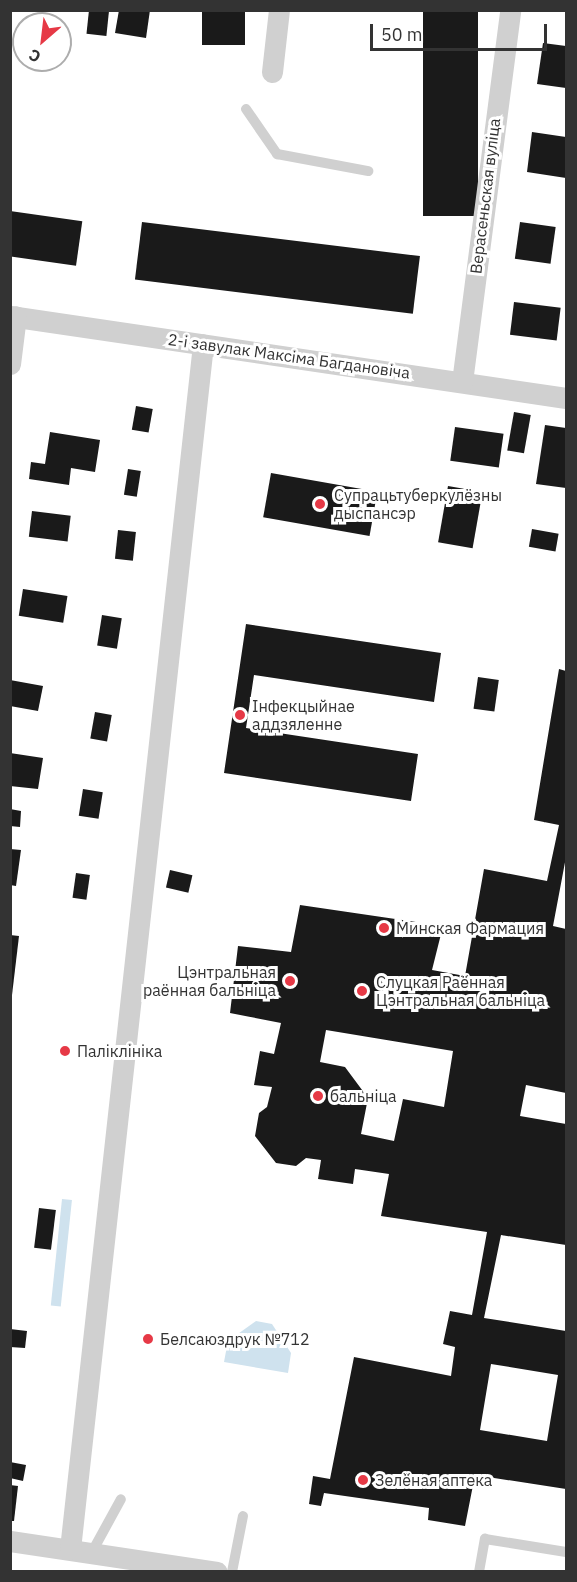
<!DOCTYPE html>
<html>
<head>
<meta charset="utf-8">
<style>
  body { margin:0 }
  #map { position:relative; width:577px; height:1582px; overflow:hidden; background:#fff; font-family:"IBM Plex Sans",sans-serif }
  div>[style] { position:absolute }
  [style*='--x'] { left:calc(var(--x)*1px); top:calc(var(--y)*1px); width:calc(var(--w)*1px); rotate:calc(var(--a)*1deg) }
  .water>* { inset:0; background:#cfe2ee; transform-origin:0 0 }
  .building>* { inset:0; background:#1a1a1a; transform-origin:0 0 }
  .service>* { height:10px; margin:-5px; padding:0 5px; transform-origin:5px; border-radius:5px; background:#d0d0d0 }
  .minor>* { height:21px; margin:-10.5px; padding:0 10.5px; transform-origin:10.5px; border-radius:10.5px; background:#d0d0d0 }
  .dots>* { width:16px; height:16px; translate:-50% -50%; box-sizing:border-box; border:3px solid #fff; border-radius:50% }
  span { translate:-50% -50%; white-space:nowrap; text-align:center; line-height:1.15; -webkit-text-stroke:6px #fff; paint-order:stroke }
  .street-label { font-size:16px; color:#333 }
  .poi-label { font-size:16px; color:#333 }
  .left { translate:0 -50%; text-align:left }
  .right { translate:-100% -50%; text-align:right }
  .frame { position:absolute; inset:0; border:12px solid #333; pointer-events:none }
  .north { position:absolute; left:12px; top:12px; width:60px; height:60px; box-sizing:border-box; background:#fff; border:2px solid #adadad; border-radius:50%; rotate:208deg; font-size:16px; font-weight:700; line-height:24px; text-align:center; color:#333 }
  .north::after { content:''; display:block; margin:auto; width:21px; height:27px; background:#e63946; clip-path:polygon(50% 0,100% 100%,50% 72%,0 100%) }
  .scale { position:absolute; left:370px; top:24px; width:177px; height:27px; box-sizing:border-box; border:3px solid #333; border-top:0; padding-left:8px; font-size:18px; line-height:21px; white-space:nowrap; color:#333; -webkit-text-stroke:4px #fff; paint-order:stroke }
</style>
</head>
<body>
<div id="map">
  <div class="water">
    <i style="left:62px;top:1199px;width:10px;height:107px;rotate:6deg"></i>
    <i style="clip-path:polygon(256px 1321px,272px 1324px,291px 1353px,288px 1373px,224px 1362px,228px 1341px)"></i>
  </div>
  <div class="building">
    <i style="left:89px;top:10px;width:20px;height:24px;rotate:6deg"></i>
    <i style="clip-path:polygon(119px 10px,150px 10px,146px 38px,115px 33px)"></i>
    <i style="left:202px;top:10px;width:43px;height:35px"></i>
    <i style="left:423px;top:10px;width:55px;height:206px"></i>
    <i style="clip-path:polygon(543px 43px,566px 46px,566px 88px,537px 84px)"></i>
    <i style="clip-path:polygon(532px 132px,566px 137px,566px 178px,527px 172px)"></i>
    <i style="left:10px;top:211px;width:73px;height:45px;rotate:8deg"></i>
    <i style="left:142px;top:222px;width:280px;height:58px;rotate:7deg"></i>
    <i style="left:520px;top:222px;width:36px;height:37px;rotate:8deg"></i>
    <i style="left:514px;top:302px;width:47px;height:33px;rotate:7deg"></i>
    <i style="left:136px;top:406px;width:17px;height:24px;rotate:10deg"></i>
    <i style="left:514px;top:412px;width:17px;height:39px;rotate:10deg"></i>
    <i style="clip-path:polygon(545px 425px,566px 428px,566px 488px,536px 484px)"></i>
    <i style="left:455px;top:427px;width:49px;height:34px;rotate:8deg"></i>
    <i style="clip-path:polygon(50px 432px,100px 440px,95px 472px,71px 468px,69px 485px,29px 479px,31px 462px,45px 464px)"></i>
    <i style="left:128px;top:469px;width:13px;height:26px;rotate:9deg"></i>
    <i style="left:271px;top:473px;width:108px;height:45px;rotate:10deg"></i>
    <i style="left:448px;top:486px;width:35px;height:57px;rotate:10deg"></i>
    <i style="left:32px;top:511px;width:39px;height:26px;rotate:7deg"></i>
    <i style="left:532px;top:529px;width:27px;height:18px;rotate:10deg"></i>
    <i style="left:118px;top:530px;width:18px;height:29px;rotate:6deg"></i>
    <i style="left:23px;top:589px;width:45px;height:27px;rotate:9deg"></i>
    <i style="left:102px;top:615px;width:20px;height:31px;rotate:9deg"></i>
    <i style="clip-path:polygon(246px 624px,441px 653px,434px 702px,254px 675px,246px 728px,418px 754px,411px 801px,224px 773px)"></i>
    <i style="clip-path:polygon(evenodd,559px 669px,566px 671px,566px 857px,553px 926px,566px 929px,566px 1093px,526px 1085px,520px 1116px,566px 1124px,566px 1245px,501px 1235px,484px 1318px,566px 1331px,566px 1489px,475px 1475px,465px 1526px,428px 1520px,429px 1508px,324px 1493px,321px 1506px,309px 1504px,313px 1476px,330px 1479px,354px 1357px,451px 1376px,455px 1347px,443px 1344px,450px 1311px,472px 1315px,487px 1232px,381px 1216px,389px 1174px,355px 1169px,353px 1184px,318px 1179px,321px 1160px,306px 1158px,296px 1166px,276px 1163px,255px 1136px,259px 1113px,267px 1107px,272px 1087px,254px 1085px,260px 1051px,274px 1054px,281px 1023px,230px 1013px,238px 946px,291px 952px,300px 905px,443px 926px,432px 970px,465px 976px,484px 869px,547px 881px,559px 825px,534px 820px,559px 669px,326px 1030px,453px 1051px,444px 1107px,403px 1099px,394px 1141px,361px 1134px,368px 1098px,345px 1067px,320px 1062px,326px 1030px,559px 669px,491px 1364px,558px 1375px,547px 1441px,480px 1430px,491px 1364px)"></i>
    <i style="left:478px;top:677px;width:21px;height:32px;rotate:8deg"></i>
    <i style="clip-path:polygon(10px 680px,43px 686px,38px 711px,10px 706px)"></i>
    <i style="left:95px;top:712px;width:17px;height:27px;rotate:10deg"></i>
    <i style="clip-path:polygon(10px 753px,43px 758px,38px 789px,10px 786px)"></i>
    <i style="left:83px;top:789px;width:20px;height:27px;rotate:9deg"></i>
    <i style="clip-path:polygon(10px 809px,21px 811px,20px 827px,10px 826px)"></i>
    <i style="clip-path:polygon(10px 849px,21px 850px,16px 886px,10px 885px)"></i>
    <i style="left:170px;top:870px;width:23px;height:18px;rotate:13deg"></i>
    <i style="left:76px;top:873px;width:14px;height:25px;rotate:8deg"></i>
    <i style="clip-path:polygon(10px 935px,19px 936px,12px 995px,10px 994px)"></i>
    <i style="left:39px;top:1208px;width:17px;height:40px;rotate:7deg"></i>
    <i style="clip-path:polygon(10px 1329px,27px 1331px,25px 1348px,10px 1347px)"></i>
    <i style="clip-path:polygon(10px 1462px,26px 1465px,23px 1481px,10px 1478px)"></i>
    <i style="clip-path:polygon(10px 1485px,18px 1486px,14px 1521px,10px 1521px)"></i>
  </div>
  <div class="service">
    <i style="--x:246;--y:109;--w:55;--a:55.4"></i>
    <i style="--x:277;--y:154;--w:93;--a:10.6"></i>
    <i style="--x:92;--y:1552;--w:60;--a:-61.3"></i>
    <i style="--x:232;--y:1572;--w:57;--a:-78.9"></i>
    <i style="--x:479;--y:1572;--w:34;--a:-80"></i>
    <i style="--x:485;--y:1539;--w:82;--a:9.1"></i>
  </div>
  <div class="minor">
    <i style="--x:272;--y:72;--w:62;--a:-83.6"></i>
    <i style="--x:10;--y:316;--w:562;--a:8.39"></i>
    <i style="--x:10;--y:364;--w:48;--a:-82.9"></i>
    <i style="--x:462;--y:382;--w:375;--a:-82.6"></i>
    <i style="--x:10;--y:1541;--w:209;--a:8.5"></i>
    <i style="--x:70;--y:1549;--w:1212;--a:-83.7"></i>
  </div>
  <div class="dots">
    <i style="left:320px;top:504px;background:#e63946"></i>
    <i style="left:240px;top:715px;background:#e63946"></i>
    <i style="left:384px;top:928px;background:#e63946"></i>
    <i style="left:290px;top:981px;background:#e63946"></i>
    <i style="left:362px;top:991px;background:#e63946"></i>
    <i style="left:65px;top:1051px;background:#e63946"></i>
    <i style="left:318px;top:1096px;background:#e63946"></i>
    <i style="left:148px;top:1339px;background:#e63946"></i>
    <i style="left:363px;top:1480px;background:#e63946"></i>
  </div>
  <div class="street-label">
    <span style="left:485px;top:196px;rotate:-83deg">Верасеньская вуліца</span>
    <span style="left:289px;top:356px;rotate:8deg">2-і завулак Максіма Багдановіча</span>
  </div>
  <div class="poi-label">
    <span class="left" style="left:334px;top:504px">Супрацьтуберкулёзны<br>дыспансэр</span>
    <span class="left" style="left:252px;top:715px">Інфекцыйнае<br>аддзяленне</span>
    <span class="left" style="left:396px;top:928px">Минская Фармация</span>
    <span class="right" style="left:276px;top:981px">Цэнтральная<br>раённая бальніца</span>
    <span class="left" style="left:376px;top:991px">Слуцкая Раённая<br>Цэнтральная бальніца</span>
    <span class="left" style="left:77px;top:1051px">Паліклініка</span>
    <span class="left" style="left:330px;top:1096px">бальніца</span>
    <span class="left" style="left:160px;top:1339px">Белсаюздрук №712</span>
    <span class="left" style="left:375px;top:1480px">Зелёная аптека</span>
  </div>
  <div class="frame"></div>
  <div class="north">С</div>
  <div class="scale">50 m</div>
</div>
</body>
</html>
